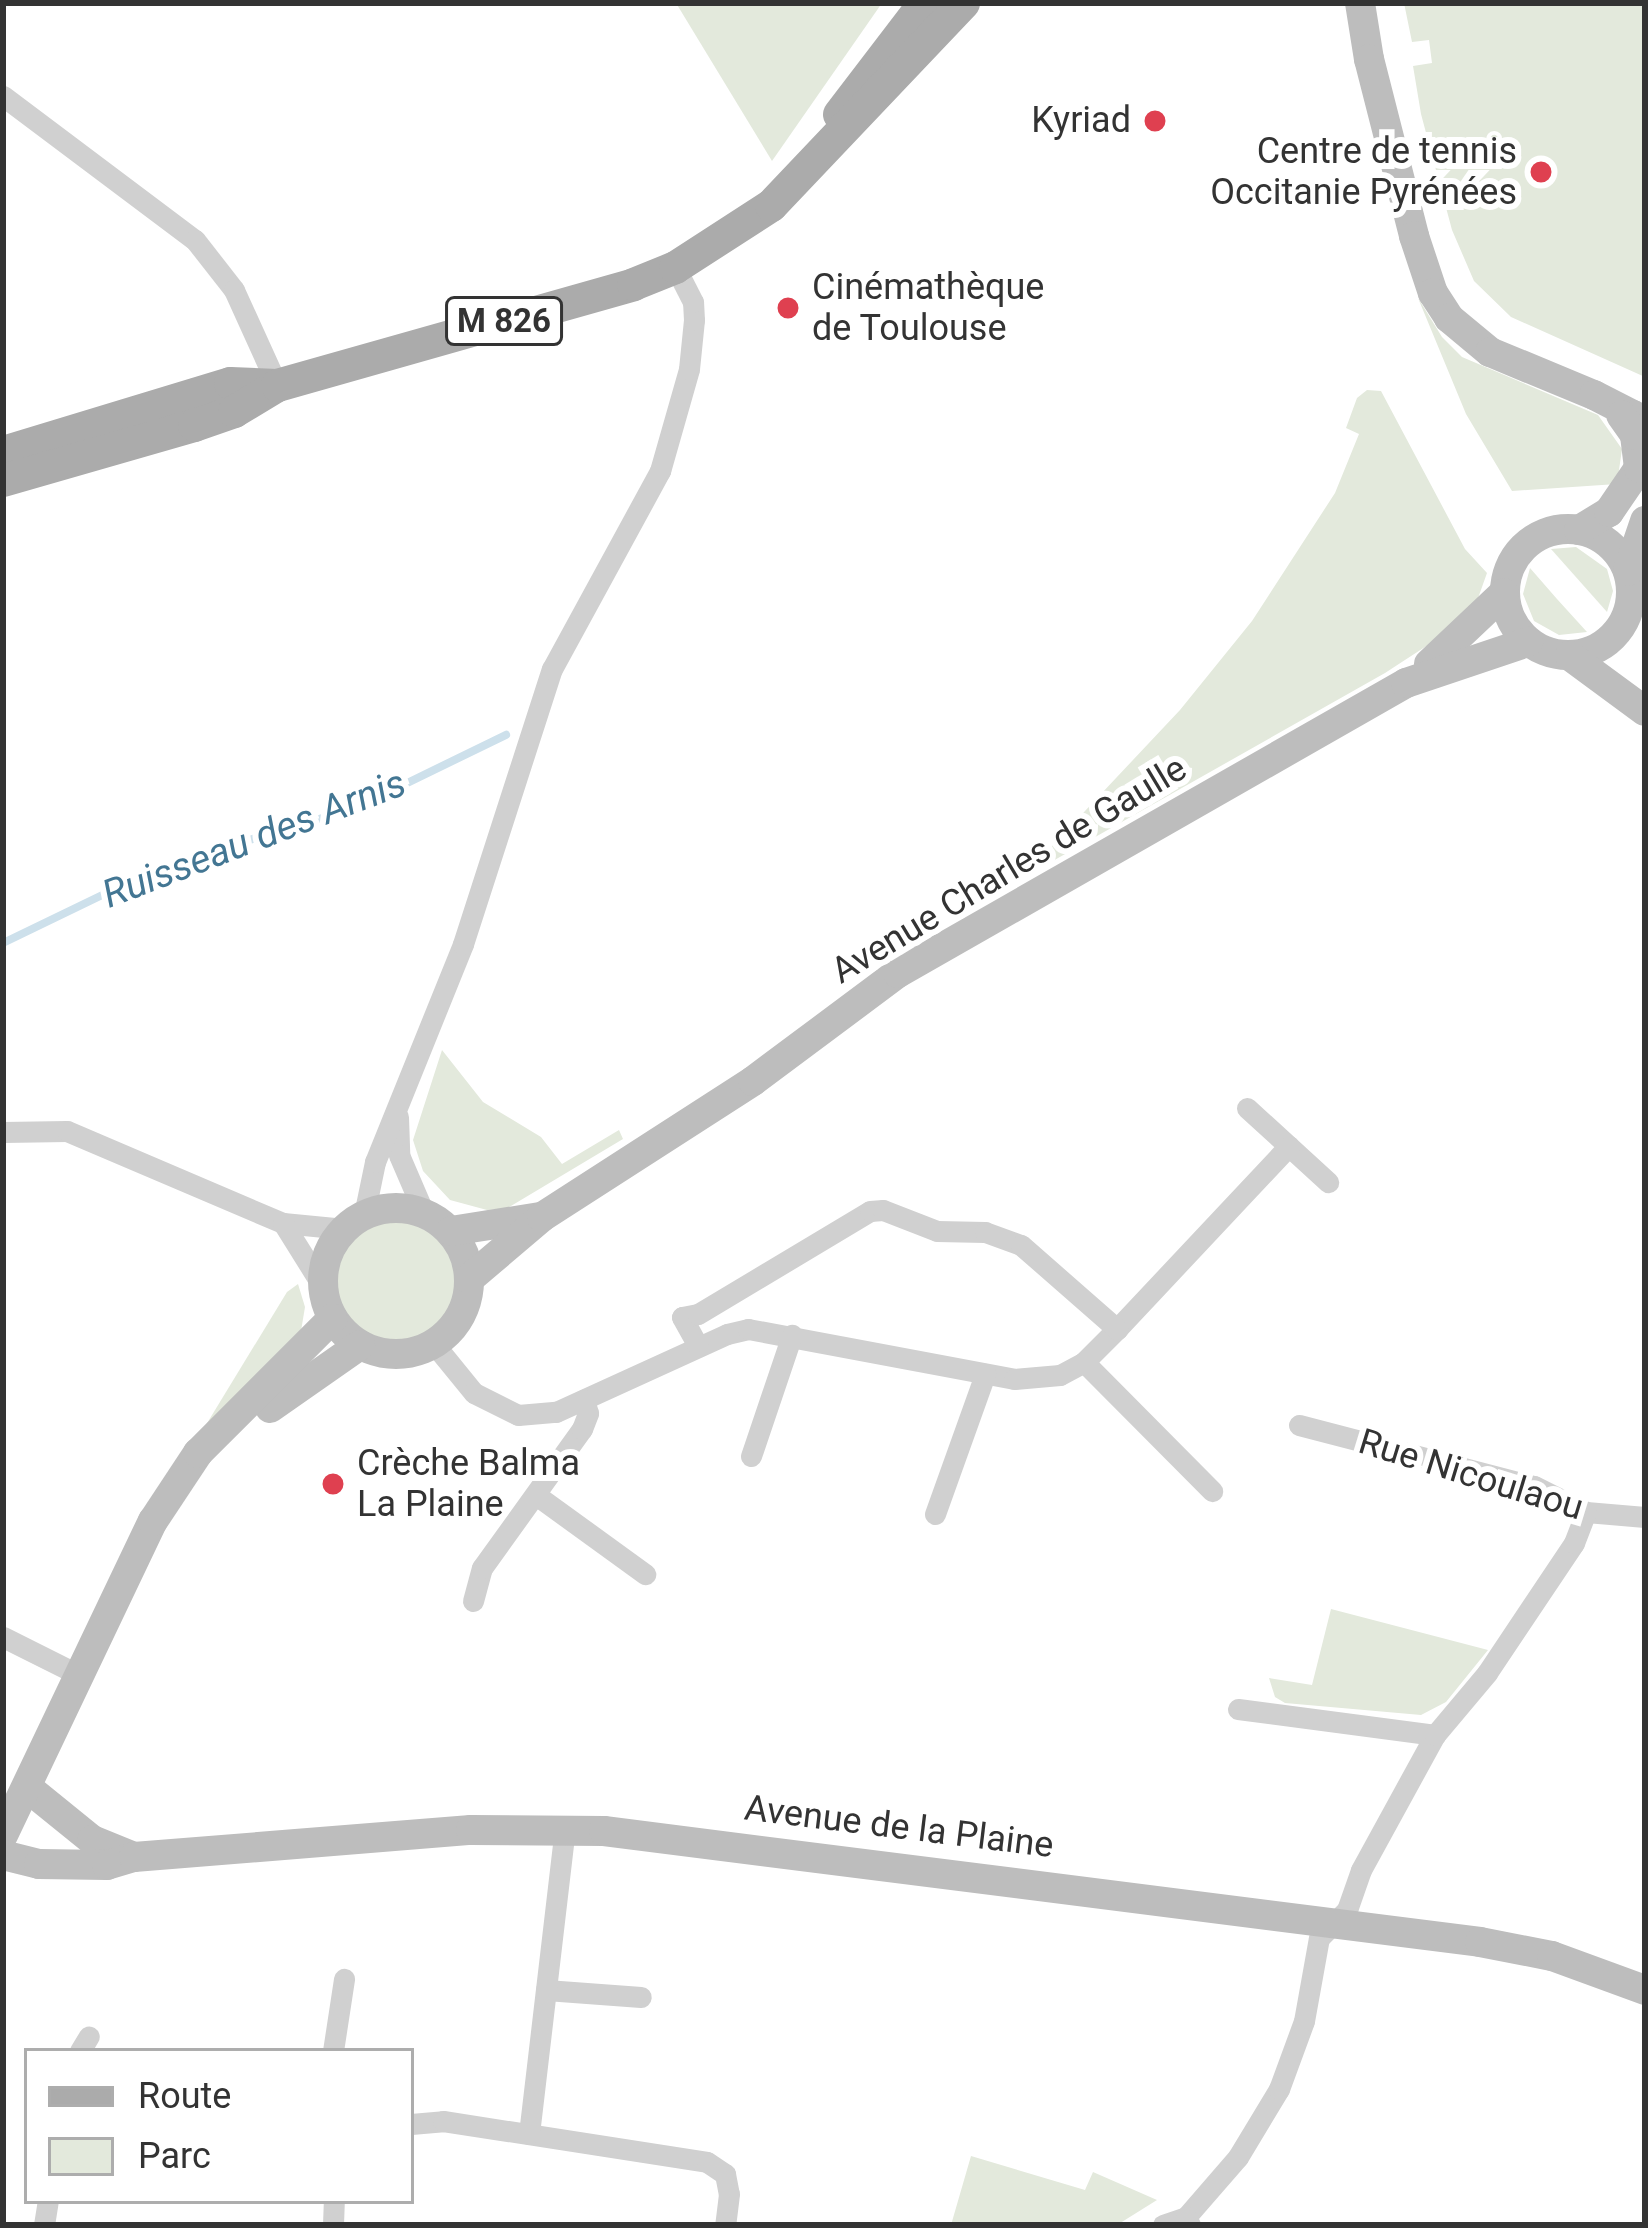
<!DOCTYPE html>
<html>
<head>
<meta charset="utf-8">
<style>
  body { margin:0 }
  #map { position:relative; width:1648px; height:2228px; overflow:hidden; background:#fff; font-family:Roboto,sans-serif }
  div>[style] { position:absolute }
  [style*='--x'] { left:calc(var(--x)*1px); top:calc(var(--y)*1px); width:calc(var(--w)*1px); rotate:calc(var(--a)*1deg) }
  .green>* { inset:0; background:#e3e9dc }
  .round { border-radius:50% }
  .stream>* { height:8px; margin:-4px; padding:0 4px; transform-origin:4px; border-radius:4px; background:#cde0eb }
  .street>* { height:21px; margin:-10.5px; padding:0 10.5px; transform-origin:10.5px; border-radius:10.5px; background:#d0d0d0 }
  .secondary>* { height:30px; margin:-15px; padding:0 15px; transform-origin:15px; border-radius:15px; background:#bdbdbd }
  .secondary>.ring { margin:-15px; padding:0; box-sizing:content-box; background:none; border:30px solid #bdbdbd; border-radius:50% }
  .primary>* { height:33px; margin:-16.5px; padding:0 16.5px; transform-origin:16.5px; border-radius:16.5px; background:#ababab }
  .dots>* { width:33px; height:33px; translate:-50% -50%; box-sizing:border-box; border:6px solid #fff; border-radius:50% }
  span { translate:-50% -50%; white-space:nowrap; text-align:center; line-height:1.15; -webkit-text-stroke:12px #fff; paint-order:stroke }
  .shield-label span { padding:3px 9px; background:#fff; border:3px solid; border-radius:9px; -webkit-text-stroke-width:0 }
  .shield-label { font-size:33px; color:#333; font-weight:700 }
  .poi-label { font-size:36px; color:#333 }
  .right { translate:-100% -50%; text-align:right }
  .left { translate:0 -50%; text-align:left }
  .street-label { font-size:36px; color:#333 }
  .water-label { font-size:39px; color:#437693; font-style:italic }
  .frame { position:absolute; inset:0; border:6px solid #333; pointer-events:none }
  .legend { position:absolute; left:24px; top:2048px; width:390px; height:156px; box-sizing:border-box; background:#fff; border:3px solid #adadad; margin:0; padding:15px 21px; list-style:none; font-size:36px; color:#333 }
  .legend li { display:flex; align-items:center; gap:24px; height:60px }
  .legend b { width:60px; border:3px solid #adadad }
</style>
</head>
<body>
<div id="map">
  <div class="green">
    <i style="clip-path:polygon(676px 3px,882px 3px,772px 161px)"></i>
    <i style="clip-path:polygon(1404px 3px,1645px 3px,1645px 377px,1511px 317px,1474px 281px,1452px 230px,1421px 114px,1413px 66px,1432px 63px,1429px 40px,1412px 42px)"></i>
    <i style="clip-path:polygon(1418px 298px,1442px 337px,1462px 357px,1598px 415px,1622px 449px,1617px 484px,1512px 491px,1466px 414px)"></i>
    <i style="clip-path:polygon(1367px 390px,1381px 391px,1465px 549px,1487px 573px,1477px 601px,1428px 645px,1385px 673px,1021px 879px,1180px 710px,1252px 621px,1335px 493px,1359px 434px,1346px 428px,1357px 398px)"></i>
    <i style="clip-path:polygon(1576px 547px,1607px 569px,1613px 591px,1607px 612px,1551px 549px)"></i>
    <i style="clip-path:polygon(1530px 568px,1557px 599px,1587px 632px,1559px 635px,1534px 621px,1523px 594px)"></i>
    <i style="clip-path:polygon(442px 1050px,483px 1102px,541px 1137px,562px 1164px,619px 1130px,623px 1139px,506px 1209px,487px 1210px,450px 1200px,423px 1171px,413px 1140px)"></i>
    <i class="round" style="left:337px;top:1222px;width:118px;height:118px"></i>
    <i style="clip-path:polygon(298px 1284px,305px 1307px,301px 1331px,198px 1438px,287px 1292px)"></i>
    <i style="clip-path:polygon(1331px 1609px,1488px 1650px,1446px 1702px,1421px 1715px,1285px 1703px,1275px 1697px,1269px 1678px,1312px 1685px)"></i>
    <i style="clip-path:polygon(971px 2156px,1085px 2190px,1093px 2172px,1157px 2200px,1117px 2225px,951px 2225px)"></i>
  </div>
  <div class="stream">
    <i style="--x:3;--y:943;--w:174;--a:-25.8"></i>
    <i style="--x:160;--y:867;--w:205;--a:-16.8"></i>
    <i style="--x:356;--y:808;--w:167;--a:-26"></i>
  </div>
  <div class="street">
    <i style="--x:3;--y:96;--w:240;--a:36.9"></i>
    <i style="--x:195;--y:240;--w:63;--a:52"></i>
    <i style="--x:234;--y:290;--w:104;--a:65.6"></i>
    <i style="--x:1247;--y:1108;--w:110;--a:42.4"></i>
    <i style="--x:398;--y:1117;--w:38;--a:88"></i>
    <i style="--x:399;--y:1155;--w:63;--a:66.7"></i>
    <i style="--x:3;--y:1132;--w:64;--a:-0.9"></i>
    <i style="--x:67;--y:1131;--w:235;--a:23.1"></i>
    <i style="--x:283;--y:1223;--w:62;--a:5.5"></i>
    <i style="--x:364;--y:1215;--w:54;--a:-78.3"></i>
    <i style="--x:375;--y:1162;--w:235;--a:-68"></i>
    <i style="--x:463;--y:944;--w:289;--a:-72.1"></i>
    <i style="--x:552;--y:669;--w:226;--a:-61.4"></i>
    <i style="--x:660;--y:471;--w:106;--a:-74.1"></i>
    <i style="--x:689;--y:369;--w:49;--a:-84.2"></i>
    <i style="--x:694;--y:320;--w:18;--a:-93"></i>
    <i style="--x:693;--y:302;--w:39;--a:-117"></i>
    <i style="--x:283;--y:1223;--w:75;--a:58"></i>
    <i style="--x:434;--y:1344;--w:63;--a:50.8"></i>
    <i style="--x:474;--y:1393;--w:49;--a:26.6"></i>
    <i style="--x:518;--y:1415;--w:38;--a:-5"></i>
    <i style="--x:556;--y:1412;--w:188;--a:-24.5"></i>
    <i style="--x:727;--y:1334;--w:22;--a:-13"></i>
    <i style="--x:748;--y:1329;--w:271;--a:10.6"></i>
    <i style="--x:1014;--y:1379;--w:46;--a:-5"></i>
    <i style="--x:1060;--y:1375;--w:27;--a:-28"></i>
    <i style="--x:1084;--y:1362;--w:47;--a:-45"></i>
    <i style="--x:1117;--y:1329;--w:251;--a:-46.8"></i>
    <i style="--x:698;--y:1346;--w:33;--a:-119"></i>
    <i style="--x:682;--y:1317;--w:16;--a:-11"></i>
    <i style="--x:698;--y:1314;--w:200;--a:-30.9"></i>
    <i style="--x:870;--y:1211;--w:13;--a:-4"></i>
    <i style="--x:883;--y:1210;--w:58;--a:21.3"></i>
    <i style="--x:937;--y:1231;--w:48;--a:1.2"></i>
    <i style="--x:985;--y:1232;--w:38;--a:20"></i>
    <i style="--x:1021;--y:1245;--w:128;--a:41.2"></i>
    <i style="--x:1084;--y:1362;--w:182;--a:45.2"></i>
    <i style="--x:1299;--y:1425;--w:243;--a:14.6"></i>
    <i style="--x:1534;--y:1486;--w:58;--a:26.6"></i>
    <i style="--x:1586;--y:1512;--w:59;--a:4.8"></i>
    <i style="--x:751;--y:1456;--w:128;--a:-71.3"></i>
    <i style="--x:536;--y:1495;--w:135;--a:35.9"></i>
    <i style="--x:935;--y:1514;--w:149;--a:-70.3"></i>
    <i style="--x:473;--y:1601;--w:34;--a:-75"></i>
    <i style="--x:482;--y:1568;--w:171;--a:-54.3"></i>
    <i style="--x:582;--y:1429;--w:17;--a:-69"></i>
    <i style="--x:588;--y:1413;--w:14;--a:-107"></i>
    <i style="--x:3;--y:1637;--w:87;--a:26.6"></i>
    <i style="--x:1238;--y:1709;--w:199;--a:7.5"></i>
    <i style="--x:546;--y:1990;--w:95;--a:4.2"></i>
    <i style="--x:80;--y:2051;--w:17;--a:-59"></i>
    <i style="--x:333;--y:2051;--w:73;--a:-81.3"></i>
    <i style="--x:411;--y:2124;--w:32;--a:-5"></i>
    <i style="--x:443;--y:2121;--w:267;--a:8.8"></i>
    <i style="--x:707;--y:2162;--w:22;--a:34"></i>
    <i style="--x:725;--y:2174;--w:20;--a:79"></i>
    <i style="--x:729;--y:2194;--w:31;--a:97"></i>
    <i style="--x:529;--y:2134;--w:307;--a:-83.3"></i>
    <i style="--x:1186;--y:2217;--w:79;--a:-49.1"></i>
    <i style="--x:1238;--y:2157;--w:79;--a:-58.9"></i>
    <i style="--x:1279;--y:2089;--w:72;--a:-69.8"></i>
    <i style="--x:1304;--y:2021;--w:84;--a:-79.8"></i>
    <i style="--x:1319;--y:1938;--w:40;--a:-45"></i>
    <i style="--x:1347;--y:1910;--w:42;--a:-70.7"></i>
    <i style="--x:1361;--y:1870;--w:154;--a:-61.3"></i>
    <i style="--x:1435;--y:1735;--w:81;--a:-50"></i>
    <i style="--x:1487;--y:1673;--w:156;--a:-56.2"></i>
    <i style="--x:1574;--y:1543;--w:33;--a:-69"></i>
    <i style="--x:44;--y:2225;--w:24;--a:-81"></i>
    <i style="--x:333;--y:2225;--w:24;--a:-88"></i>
    <i style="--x:1163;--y:2225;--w:24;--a:-19"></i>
    <i style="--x:1186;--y:2217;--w:9;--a:63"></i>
  </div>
  <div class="secondary">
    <i style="--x:1360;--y:3;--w:57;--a:80.9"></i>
    <i style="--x:1369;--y:59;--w:183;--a:75.7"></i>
    <i style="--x:1414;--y:236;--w:60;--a:71.6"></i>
    <i style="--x:1433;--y:293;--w:30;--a:57"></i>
    <i style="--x:1449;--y:318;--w:53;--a:39.7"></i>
    <i style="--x:1490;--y:352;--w:113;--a:22.5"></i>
    <i style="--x:1594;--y:395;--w:44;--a:27.1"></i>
    <i style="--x:1633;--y:415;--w:18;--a:47"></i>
    <i class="ring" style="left:1505px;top:529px;width:96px;height:96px"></i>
    <i style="--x:1579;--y:530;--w:35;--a:-31"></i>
    <i style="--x:1609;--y:512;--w:53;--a:-55.7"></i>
    <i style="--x:1639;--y:468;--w:33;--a:-97"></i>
    <i style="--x:1635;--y:435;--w:24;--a:-125"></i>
    <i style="--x:1628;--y:571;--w:53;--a:-71.2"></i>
    <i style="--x:1570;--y:656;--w:93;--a:36.3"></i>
    <i style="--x:1429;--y:664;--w:103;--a:-43.4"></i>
    <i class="ring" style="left:323px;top:1208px;width:116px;height:116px"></i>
    <i style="--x:451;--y:1231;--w:90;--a:-8.9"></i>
    <i style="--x:469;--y:1279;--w:96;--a:-40.3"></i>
    <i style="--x:542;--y:1217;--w:251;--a:-32.8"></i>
    <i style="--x:753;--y:1081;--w:181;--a:-36.7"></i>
    <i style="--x:898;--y:973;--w:585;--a:-29.72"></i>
    <i style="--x:1406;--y:683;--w:129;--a:-18.6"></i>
    <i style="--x:270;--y:1408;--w:110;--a:-35"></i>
    <i style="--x:28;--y:1788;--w:82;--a:39.1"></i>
    <i style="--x:92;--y:1840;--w:45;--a:22"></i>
    <i style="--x:3;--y:1835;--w:348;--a:-64.5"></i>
    <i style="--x:153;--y:1521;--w:82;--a:-56.5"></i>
    <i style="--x:198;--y:1453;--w:190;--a:-45"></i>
    <i style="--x:3;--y:1855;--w:37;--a:14"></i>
    <i style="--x:39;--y:1864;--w:68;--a:0.8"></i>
    <i style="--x:107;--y:1865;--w:28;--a:-17"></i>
    <i style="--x:134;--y:1857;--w:338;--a:-4.6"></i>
    <i style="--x:471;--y:1830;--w:133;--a:0.4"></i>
    <i style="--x:604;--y:1831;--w:883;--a:7.22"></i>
    <i style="--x:1480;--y:1942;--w:73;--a:11"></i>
    <i style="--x:1552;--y:1956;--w:99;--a:20.1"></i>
  </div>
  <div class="primary">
    <i style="--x:839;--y:114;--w:140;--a:-52.6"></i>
    <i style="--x:3;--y:452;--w:237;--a:-16.9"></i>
    <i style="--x:230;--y:383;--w:47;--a:2.4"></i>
    <i style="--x:3;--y:480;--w:199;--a:-16.1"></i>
    <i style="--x:194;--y:425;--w:42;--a:-19.3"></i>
    <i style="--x:234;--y:411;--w:50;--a:-31.2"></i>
    <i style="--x:277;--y:385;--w:370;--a:-15.8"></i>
    <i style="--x:633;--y:284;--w:45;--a:-22"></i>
    <i style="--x:675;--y:267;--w:114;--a:-32.9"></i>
    <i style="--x:771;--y:205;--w:279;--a:-46.5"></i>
  </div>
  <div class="dots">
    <i style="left:1155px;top:121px;background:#df4050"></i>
    <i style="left:1541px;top:172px;background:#df4050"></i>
    <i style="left:788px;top:308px;background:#df4050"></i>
    <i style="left:333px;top:1484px;background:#df4050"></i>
  </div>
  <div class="shield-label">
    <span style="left:504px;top:321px">M 826</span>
  </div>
  <div class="poi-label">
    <span class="right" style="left:1131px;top:121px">Kyriad</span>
    <span class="right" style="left:1517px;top:172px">Centre de tennis<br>Occitanie Pyrénées</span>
    <span class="left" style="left:812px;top:308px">Cinémathèque<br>de Toulouse</span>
    <span class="left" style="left:357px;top:1484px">Crèche Balma<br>La Plaine</span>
  </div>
  <div class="street-label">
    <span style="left:1009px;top:870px;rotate:-31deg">Avenue Charles de Gaulle</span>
    <span style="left:1471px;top:1475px;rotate:17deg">Rue Nicoulaou</span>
    <span style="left:899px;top:1827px;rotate:7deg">Avenue de la Plaine</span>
  </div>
  <div class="water-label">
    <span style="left:254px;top:839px;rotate:-21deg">Ruisseau des Arnis</span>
  </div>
  <div class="frame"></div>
  <ul class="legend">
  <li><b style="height:15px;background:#ababab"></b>Route</li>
  <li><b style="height:33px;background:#e3e9dc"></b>Parc</li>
  </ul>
</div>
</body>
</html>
